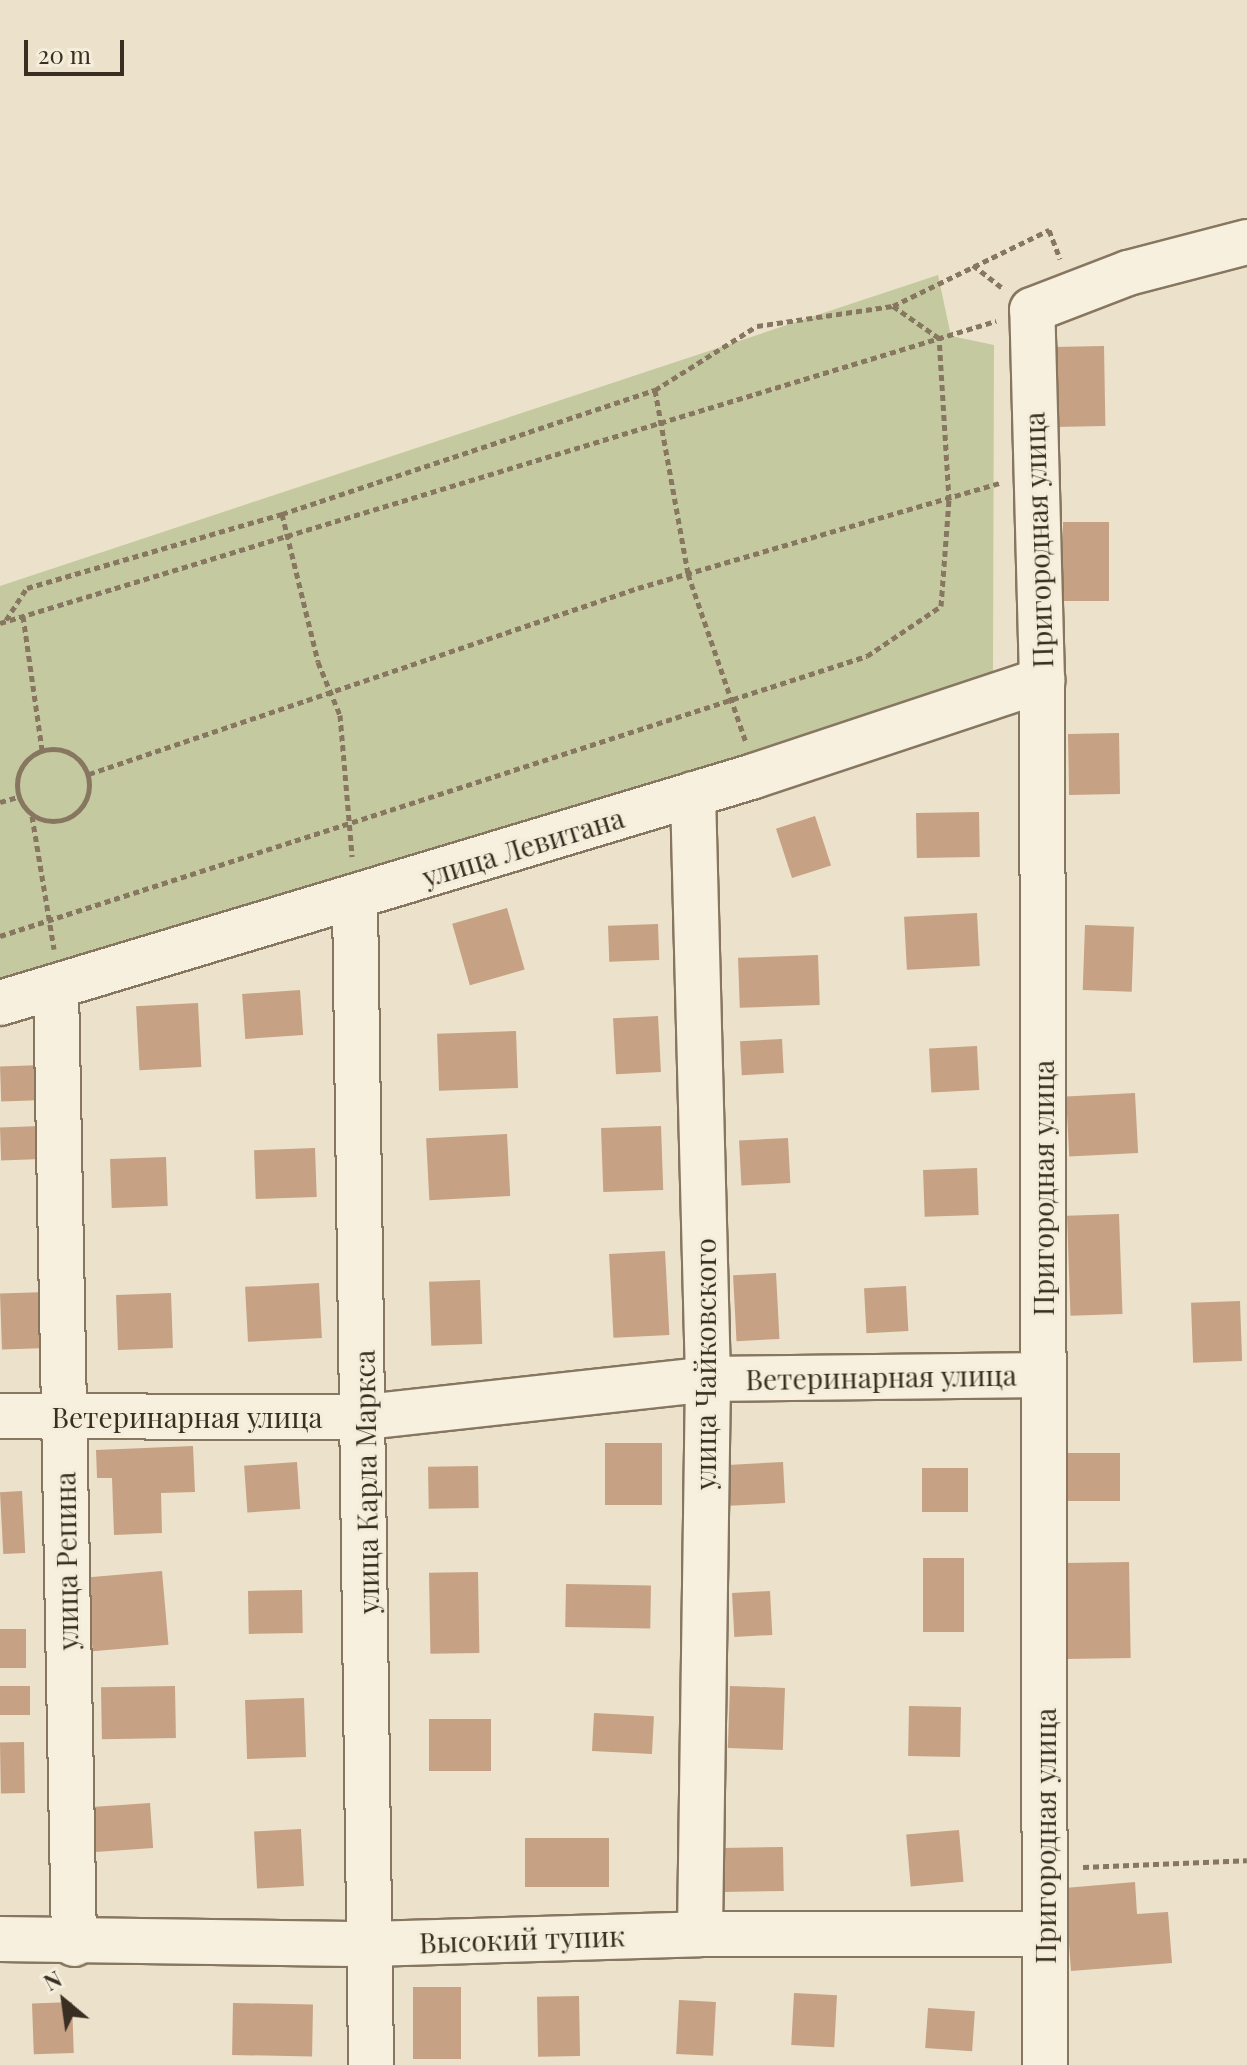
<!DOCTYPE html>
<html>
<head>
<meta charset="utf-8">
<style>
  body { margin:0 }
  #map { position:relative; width:1247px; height:2065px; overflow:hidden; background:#ece2cb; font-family:"Playfair Display",serif }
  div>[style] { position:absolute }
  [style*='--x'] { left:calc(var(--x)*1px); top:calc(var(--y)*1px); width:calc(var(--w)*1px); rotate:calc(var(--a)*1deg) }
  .green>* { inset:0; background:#c4c99f }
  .building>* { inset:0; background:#c6a184; transform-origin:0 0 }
  .path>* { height:5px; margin-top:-2.5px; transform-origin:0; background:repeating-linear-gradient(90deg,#877660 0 6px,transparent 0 10px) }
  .path>.ring { margin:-2.5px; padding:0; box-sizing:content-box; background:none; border:5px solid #877660; border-radius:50% }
  .roads { filter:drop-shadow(2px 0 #877660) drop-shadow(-2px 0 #877660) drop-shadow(0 2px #877660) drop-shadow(0 -2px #877660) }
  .minor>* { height:44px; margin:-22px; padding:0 22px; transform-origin:22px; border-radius:22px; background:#f7f0de }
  span { translate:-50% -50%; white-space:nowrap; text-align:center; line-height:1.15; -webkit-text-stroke:6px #f4edda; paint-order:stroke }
  .street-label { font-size:28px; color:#392e22 }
  .north { position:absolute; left:24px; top:1961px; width:80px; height:80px; -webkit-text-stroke:6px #f4edda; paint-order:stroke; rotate:331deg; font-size:22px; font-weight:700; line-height:32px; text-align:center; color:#392e22 }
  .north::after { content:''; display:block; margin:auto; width:28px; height:36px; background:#392e22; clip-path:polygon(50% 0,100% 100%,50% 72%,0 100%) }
  .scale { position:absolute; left:24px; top:40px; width:100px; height:36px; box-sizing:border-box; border:4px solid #392e22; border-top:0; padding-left:10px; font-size:24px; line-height:28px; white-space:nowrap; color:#392e22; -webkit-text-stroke:6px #f4edda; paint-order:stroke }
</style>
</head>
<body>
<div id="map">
  <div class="green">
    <i style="clip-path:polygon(938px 275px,951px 336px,994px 345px,993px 674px,693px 775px,0 988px,0 586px)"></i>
  </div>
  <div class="building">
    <i style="left:1104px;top:346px;width:80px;height:51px;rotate:89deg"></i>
    <i style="left:1063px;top:522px;width:46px;height:79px"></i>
    <i style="left:1119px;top:733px;width:61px;height:51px;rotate:89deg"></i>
    <i style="left:979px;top:812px;width:45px;height:63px;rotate:89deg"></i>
    <i style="left:815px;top:816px;width:52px;height:41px;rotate:72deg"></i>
    <i style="left:507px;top:908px;width:64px;height:57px;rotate:74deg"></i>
    <i style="left:977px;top:913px;width:53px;height:73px;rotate:87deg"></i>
    <i style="left:658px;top:924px;width:36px;height:50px;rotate:88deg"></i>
    <i style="left:1085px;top:925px;width:49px;height:65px;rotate:2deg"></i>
    <i style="left:818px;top:955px;width:50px;height:80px;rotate:88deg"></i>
    <i style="left:300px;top:990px;width:45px;height:58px;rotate:86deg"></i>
    <i style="left:198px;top:1003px;width:64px;height:62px;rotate:87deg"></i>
    <i style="left:658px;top:1016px;width:56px;height:45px;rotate:87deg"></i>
    <i style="left:516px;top:1031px;width:57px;height:79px;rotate:88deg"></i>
    <i style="left:782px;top:1039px;width:34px;height:42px;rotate:87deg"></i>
    <i style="left:977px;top:1046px;width:44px;height:48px;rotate:87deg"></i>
    <i style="left:43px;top:1065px;width:35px;height:43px;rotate:88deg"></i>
    <i style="left:1135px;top:1093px;width:60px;height:69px;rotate:87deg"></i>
    <i style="left:40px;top:1126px;width:33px;height:40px;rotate:88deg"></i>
    <i style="left:661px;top:1126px;width:64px;height:60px;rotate:88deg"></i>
    <i style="left:507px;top:1134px;width:62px;height:81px;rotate:87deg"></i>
    <i style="left:788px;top:1138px;width:45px;height:49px;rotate:87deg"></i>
    <i style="left:315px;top:1148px;width:49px;height:61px;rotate:88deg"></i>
    <i style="left:166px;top:1157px;width:49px;height:56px;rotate:88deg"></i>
    <i style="left:977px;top:1168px;width:47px;height:54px;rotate:88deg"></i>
    <i style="left:1119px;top:1214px;width:100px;height:52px;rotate:88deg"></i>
    <i style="left:665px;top:1251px;width:84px;height:56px;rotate:87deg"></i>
    <i style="left:776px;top:1273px;width:66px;height:43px;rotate:87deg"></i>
    <i style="left:480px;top:1280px;width:64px;height:51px;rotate:88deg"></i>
    <i style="left:319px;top:1283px;width:55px;height:74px;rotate:87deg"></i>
    <i style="left:906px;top:1286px;width:45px;height:42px;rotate:87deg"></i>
    <i style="left:46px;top:1292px;width:56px;height:46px;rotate:88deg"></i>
    <i style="left:171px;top:1293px;width:55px;height:55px;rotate:88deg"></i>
    <i style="left:1240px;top:1301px;width:60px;height:49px;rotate:88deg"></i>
    <i style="left:605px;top:1443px;width:57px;height:62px"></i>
    <i style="clip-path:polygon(193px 1446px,195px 1492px,161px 1493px,162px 1533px,114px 1535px,112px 1478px,97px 1478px,96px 1450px)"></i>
    <i style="left:1061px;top:1453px;width:59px;height:48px"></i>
    <i style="left:297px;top:1462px;width:47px;height:53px;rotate:86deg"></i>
    <i style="left:783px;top:1462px;width:41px;height:55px;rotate:87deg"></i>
    <i style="left:478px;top:1466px;width:42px;height:50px;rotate:89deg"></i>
    <i style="left:922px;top:1468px;width:46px;height:44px"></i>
    <i style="left:22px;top:1491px;width:62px;height:22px;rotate:87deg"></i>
    <i style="left:923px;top:1558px;width:41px;height:74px"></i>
    <i style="left:1129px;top:1562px;width:96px;height:64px;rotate:89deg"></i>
    <i style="left:162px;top:1571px;width:74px;height:76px;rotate:85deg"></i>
    <i style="left:478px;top:1572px;width:81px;height:49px;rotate:89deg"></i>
    <i style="left:566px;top:1584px;width:85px;height:43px;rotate:1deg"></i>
    <i style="left:302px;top:1590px;width:43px;height:54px;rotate:89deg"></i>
    <i style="left:770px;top:1591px;width:44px;height:38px;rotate:87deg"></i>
    <i style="left:0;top:1629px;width:26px;height:39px"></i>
    <i style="left:0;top:1686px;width:30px;height:29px"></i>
    <i style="left:175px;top:1686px;width:52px;height:74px;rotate:89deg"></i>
    <i style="left:730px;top:1686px;width:55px;height:62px;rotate:2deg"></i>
    <i style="left:304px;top:1698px;width:59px;height:59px;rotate:88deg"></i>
    <i style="left:909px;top:1706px;width:52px;height:50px;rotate:1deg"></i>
    <i style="left:594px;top:1713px;width:60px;height:38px;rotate:3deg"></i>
    <i style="left:429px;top:1719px;width:62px;height:52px"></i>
    <i style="left:24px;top:1742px;width:51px;height:24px;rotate:89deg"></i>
    <i style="left:150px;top:1803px;width:45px;height:58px;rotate:86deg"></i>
    <i style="left:301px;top:1829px;width:57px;height:47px;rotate:87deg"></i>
    <i style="left:959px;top:1830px;width:52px;height:53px;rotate:85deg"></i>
    <i style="left:525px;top:1838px;width:84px;height:49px"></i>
    <i style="left:783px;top:1847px;width:44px;height:62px;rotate:89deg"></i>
    <i style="clip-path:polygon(1135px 1882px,1137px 1914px,1168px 1912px,1172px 1963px,1071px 1971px,1065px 1888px)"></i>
    <i style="left:413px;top:1987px;width:48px;height:72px"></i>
    <i style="left:794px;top:1993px;width:43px;height:52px;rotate:3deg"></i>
    <i style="left:579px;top:1996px;width:60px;height:42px;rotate:89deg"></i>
    <i style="left:679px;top:2000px;width:37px;height:54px;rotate:3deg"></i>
    <i style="left:72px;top:2002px;width:51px;height:40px;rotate:88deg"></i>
    <i style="left:233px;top:2003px;width:80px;height:52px;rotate:1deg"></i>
    <i style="left:928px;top:2008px;width:47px;height:40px;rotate:4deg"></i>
  </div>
  <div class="path">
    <i style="--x:973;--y:265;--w:39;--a:38"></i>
    <i style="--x:893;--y:306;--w:174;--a:-26"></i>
    <i style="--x:1049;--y:230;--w:31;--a:69"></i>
    <i style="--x:655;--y:390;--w:187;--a:79.8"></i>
    <i style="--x:688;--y:574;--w:176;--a:71"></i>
    <i style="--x:282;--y:514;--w:152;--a:76.3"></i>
    <i style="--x:318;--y:662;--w:57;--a:67.5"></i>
    <i style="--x:340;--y:715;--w:142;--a:85.1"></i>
    <i style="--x:23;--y:616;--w:135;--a:81.9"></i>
    <i style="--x:6;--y:620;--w:38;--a:-57"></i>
    <i style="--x:27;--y:588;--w:266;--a:-16.2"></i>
    <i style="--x:282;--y:514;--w:393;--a:-18.4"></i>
    <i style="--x:655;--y:390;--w:120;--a:-32.1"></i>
    <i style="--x:757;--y:326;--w:137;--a:-8.4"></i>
    <i style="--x:893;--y:306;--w:56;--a:34.8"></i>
    <i style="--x:0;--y:623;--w:1041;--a:-16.87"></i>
    <i class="ring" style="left:17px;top:749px;width:67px;height:67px"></i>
    <i style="--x:89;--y:774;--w:580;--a:-18.72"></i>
    <i style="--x:638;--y:588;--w:376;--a:-16.2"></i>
    <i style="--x:0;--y:802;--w:18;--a:-16"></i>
    <i style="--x:32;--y:816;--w:135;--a:80.6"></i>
    <i style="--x:0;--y:936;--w:911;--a:-17.9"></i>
    <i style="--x:867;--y:656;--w:89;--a:-34"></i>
    <i style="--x:941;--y:606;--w:106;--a:-85.7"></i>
    <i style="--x:949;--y:500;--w:162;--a:-93.5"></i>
    <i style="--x:1083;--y:1867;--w:164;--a:-2.4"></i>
  </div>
  <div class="roads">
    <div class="minor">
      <i style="--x:693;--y:794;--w:585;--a:88.53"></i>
      <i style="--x:708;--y:1379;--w:555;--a:90.83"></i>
      <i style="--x:355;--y:900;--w:1165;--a:89.21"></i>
      <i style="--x:56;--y:987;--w:957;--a:88.92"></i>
      <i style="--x:0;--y:1003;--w:787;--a:-16.75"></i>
      <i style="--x:754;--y:776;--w:304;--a:-18.4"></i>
      <i style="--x:0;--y:1416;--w:366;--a:0.2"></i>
      <i style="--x:366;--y:1417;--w:344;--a:-6.3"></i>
      <i style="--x:708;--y:1379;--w:335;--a:-0.7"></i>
      <i style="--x:0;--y:1939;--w:370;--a:0.8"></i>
      <i style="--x:370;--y:1944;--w:330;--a:-1.7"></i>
      <i style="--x:700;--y:1934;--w:344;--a:0"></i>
      <i style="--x:1045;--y:2065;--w:1385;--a:-90.12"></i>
      <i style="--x:1042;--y:680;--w:370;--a:-91.5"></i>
      <i style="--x:1032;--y:310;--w:103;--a:-21.1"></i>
      <i style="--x:1128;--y:273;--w:123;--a:-14.6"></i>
    </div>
  </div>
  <div class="street-label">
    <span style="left:1038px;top:540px;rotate:-92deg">Пригородная улица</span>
    <span style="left:523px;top:847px;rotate:-17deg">улица Левитана</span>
    <span style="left:1043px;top:1188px;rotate:-90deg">Пригородная улица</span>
    <span style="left:705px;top:1364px;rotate:-90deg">улица Чайковского</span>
    <span style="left:881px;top:1377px;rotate:-1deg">Ветеринарная улица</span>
    <span style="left:187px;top:1417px">Ветеринарная улица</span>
    <span style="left:366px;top:1482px;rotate:-91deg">улица Карла Маркса</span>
    <span style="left:66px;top:1561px;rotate:-91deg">улица Репина</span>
    <span style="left:1045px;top:1836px;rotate:-90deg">Пригородная улица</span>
    <span style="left:522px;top:1939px;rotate:-2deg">Высокий тупик</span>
  </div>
  <div class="north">N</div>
  <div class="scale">20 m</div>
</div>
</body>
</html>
